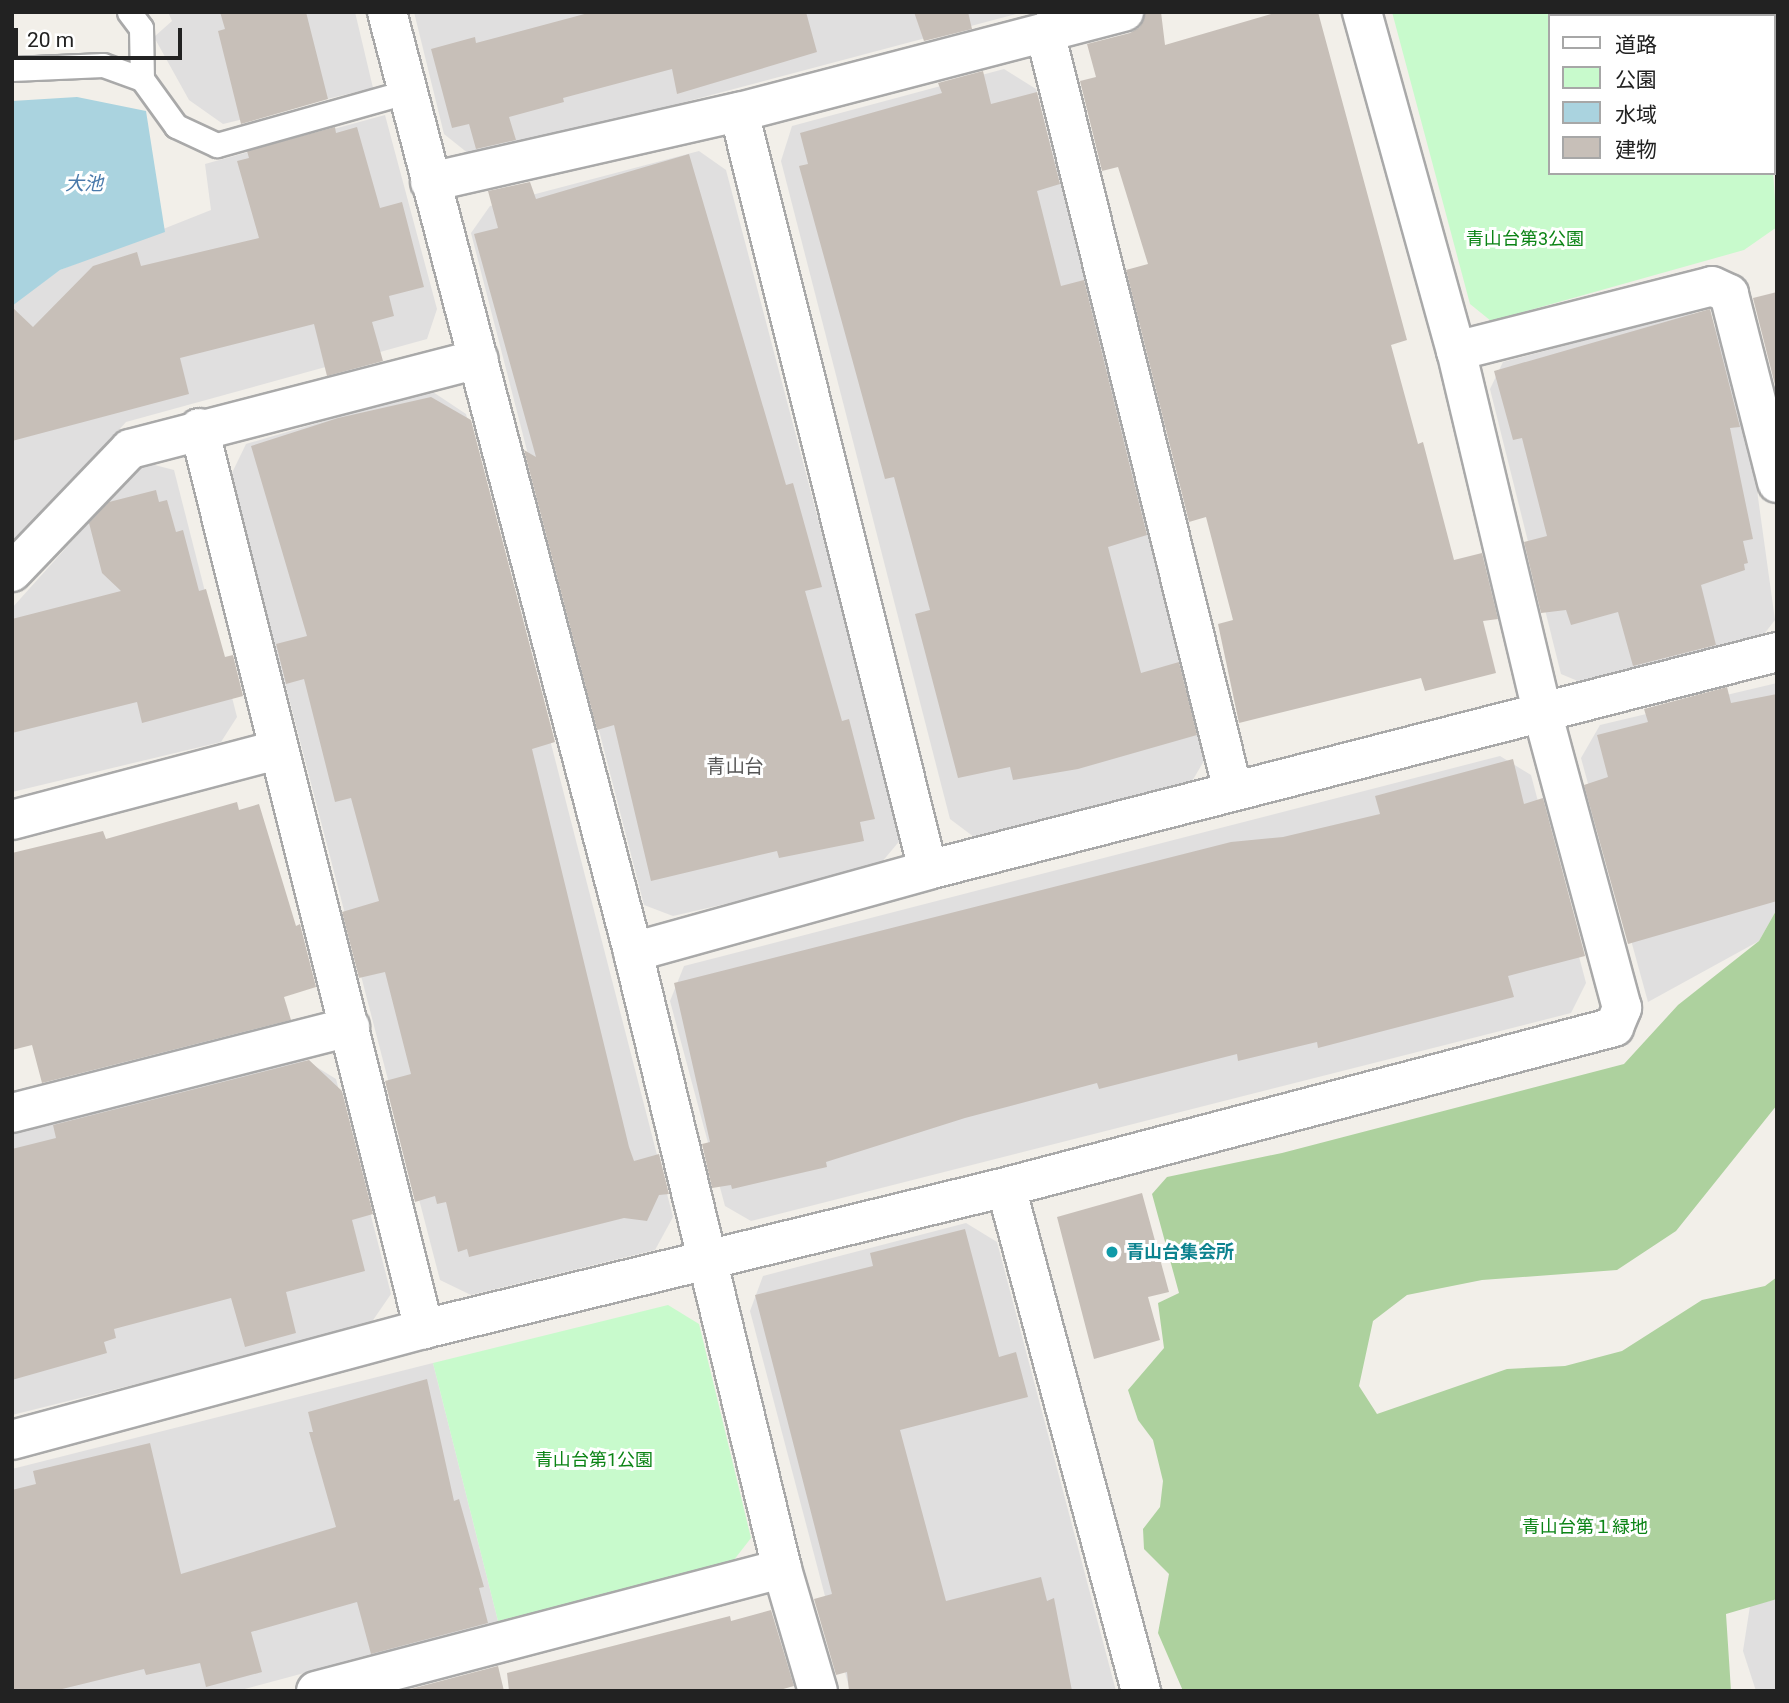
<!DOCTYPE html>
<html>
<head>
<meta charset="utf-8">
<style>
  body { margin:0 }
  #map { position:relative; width:1789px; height:1703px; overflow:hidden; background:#f2efe9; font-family:Roboto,"Noto Sans JP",sans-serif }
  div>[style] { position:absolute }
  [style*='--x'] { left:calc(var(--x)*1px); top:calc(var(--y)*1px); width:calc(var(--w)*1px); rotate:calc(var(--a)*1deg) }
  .residential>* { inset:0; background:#e0dfdf }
  .forest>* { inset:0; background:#add19e }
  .park>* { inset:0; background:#c8facc }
  .water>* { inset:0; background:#aad3df }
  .building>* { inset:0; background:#c7bfb8 }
  .roads { filter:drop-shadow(2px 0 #a9a9a9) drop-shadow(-2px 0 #a9a9a9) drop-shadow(0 2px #a9a9a9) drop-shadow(0 -2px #a9a9a9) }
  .lane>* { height:23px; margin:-11.5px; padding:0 11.5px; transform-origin:11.5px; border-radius:11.5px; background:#fff }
  .street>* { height:38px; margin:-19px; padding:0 19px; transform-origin:19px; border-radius:19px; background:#fff }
  .dots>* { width:19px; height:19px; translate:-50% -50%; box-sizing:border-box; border:4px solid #fff; border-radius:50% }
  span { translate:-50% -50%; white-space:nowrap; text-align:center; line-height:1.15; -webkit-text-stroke:6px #fff; paint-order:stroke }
  .park-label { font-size:18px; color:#0c8416 }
  .culture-label { font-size:18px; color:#0d838f; font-weight:700 }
  .left { translate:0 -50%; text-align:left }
  .water-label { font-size:19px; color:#4a7aab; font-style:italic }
  .neighbourhood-label { font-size:19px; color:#555 }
  .frame { position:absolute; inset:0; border:14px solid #222; pointer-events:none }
  .legend { position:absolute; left:1548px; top:14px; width:228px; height:161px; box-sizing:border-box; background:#fff; border:2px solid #a7a7a7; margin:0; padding:9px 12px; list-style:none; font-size:21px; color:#222 }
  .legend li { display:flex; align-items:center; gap:14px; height:35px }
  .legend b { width:35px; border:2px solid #a7a7a7 }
  .scale { position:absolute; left:14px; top:28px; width:168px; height:32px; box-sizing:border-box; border:4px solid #222; border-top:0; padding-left:9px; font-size:21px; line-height:24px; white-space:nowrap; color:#222; -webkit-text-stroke:5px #fff; paint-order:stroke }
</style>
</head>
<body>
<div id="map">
  <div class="residential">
    <i style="clip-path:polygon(168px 12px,355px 12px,373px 88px,223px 124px,189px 100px,154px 37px,172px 21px)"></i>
    <i style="clip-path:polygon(414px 12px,1024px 12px,474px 158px,444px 134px)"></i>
    <i style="clip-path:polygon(1004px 69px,1036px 89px,1208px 754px,1191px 783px,978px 840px,950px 819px,781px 161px,792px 126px)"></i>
    <i style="clip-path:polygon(385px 115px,437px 309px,427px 339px,126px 422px,12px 550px,12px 306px,17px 301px,60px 270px,211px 210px,205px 164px)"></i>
    <i style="clip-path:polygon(699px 151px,726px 170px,902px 838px,876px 869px,673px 916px,644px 905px,471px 233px,490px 206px)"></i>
    <i style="clip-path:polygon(1691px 312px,1718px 330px,1755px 476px,1775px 620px,1754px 647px,1592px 687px,1561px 674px,1490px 389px,1503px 362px)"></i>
    <i style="clip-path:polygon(430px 390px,466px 414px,673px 1217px,655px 1250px,471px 1295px,440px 1280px,231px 475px,246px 444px)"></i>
    <i style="clip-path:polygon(143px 462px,174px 470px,237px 717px,221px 742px,12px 792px,12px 608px)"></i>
    <i style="clip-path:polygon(1777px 683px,1777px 909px,1759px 941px,1648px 1002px,1581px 758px,1600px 725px)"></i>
    <i style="clip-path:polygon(1500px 756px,1531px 775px,1586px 983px,1571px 1013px,751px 1221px,725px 1206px,670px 1001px,684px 966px)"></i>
    <i style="clip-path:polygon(302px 1058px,336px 1079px,391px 1294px,369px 1326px,12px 1415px,12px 1134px)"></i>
    <i style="clip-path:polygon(966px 1223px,997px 1242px,1116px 1691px,850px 1691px,750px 1311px,763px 1276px)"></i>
    <i style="clip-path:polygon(433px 1363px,498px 1621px,237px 1691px,12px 1691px,12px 1469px)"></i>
    <i style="clip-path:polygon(1777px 1599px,1777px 1691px,1756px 1691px,1743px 1651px,1750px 1606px)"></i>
  </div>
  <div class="forest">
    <i style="clip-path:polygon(1702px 12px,1777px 12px,1777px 125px,1773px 16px,1701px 16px)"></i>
    <i style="clip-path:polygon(1777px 909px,1777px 1105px,1676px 1231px,1617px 1270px,1482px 1280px,1407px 1295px,1373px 1321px,1359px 1386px,1377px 1414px,1507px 1369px,1565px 1366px,1622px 1351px,1702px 1300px,1765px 1286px,1777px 1277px,1777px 1599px,1726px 1614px,1731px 1691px,1183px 1691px,1158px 1633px,1169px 1574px,1144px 1549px,1143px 1529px,1160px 1507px,1163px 1481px,1153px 1440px,1138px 1420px,1128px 1390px,1164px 1348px,1158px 1303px,1179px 1293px,1152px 1194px,1167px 1177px,1282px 1153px,1624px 1064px,1678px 1005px,1759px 941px)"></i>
  </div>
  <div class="park">
    <i style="clip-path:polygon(1392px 12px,1658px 12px,1660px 16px,1549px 16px,1549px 173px,1773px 171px,1777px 227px,1744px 250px,1491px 321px,1470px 304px)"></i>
    <i style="clip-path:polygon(668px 1305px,699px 1324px,751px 1538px,730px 1565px,498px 1621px,433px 1363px)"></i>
  </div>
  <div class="water">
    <i style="clip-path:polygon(77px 97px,146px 111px,165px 232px,60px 270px,12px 306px,12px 101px)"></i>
  </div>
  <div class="building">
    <i style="clip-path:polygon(220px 12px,306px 12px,328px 99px,241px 124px,218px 31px,225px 29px)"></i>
    <i style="clip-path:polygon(592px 12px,806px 12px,817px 52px,677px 94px,672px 69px,563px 98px,564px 102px,509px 117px,516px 140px,476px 149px,469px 124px,452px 128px,431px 49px,475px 37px,476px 43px)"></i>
    <i style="clip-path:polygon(914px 12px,968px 12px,972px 29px,924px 41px)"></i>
    <i style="clip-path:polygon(1145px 12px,1161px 12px,1165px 45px,1278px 12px,1318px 12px,1407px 340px,1391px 345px,1418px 444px,1423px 442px,1454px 560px,1482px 553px,1498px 619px,1483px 621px,1496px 673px,1425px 691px,1421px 678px,1239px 723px,1218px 624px,1233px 620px,1206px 517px,1189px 522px,1126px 270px,1148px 264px,1118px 167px,1102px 171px,1080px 81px,1096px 77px,1087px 44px,1130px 33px,1140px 27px)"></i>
    <i style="clip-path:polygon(983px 71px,991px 104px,1037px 92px,1060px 184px,1037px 191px,1061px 286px,1084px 280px,1147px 535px,1108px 547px,1141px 673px,1179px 662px,1197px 735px,1078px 769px,1013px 780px,1010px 767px,958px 778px,915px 614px,930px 610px,894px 477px,885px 479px,799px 166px,808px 164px,800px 133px,942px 93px,938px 83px)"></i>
    <i style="clip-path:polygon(335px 127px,336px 133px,357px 127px,380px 208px,402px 202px,424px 287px,389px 296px,394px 316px,372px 322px,383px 361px,327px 376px,314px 324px,180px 358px,189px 394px,12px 441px,12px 307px,33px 327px,93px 266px,137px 252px,141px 266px,259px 238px,237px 161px,249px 158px,247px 151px)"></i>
    <i style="clip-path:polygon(689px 154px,786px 485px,793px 483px,822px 587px,805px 591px,842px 721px,849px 719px,875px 819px,860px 822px,864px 841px,779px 858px,777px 851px,651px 881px,614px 725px,597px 730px,524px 450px,536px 457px,474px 234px,498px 228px,488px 191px,530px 182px,536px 199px)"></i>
    <i style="clip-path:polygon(1777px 292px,1777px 393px,1753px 298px)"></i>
    <i style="clip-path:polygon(1710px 309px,1740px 427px,1730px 428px,1753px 539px,1743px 541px,1748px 563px,1744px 564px,1745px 570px,1701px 585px,1716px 645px,1633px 666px,1618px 612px,1571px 625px,1566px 610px,1541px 613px,1524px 542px,1547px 536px,1522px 438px,1513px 440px,1494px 371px)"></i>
    <i style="clip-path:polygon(431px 397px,471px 420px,555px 742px,532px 749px,629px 1147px,634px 1161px,659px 1154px,669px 1194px,659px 1195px,647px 1221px,624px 1218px,469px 1257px,467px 1249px,458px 1252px,446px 1202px,437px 1204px,435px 1196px,415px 1202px,385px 1081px,411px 1074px,385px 972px,359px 978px,342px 912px,379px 901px,351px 798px,335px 802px,304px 679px,286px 684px,276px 644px,307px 636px,251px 446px,338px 418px)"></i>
    <i style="clip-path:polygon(156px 490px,159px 502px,167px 500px,176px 532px,183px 530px,199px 591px,206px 589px,225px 657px,233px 655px,243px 696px,142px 723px,137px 702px,12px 733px,12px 619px,121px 591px,102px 573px,89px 523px,109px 502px)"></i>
    <i style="clip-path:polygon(1727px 687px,1731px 703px,1777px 694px,1777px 901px,1628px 944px,1584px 785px,1608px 777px,1597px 735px,1648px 722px,1644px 709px)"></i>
    <i style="clip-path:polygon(1513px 759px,1524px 804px,1543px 798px,1585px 956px,1508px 976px,1514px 997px,1318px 1048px,1317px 1042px,1238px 1061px,1237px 1054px,1099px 1089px,1097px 1083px,965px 1118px,826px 1162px,827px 1167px,732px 1189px,731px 1185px,712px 1188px,702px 1144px,710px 1142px,674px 983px,1231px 842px,1283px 837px,1380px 814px,1375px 796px)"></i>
    <i style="clip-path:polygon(237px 802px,239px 810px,259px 804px,296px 926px,300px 924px,316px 987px,284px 997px,291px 1020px,42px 1083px,32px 1045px,12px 1050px,12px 853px,103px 831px,106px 839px)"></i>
    <i style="clip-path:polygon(309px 1060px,342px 1091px,373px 1214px,352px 1220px,365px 1271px,286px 1292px,296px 1333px,245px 1347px,231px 1298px,114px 1329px,116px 1338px,104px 1342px,107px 1353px,12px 1380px,12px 1149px,56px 1138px,53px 1125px)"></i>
    <i style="clip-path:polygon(1142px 1193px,1169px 1292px,1148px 1297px,1160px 1340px,1094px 1359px,1057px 1217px)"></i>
    <i style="clip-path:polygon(965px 1229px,999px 1357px,1016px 1352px,1028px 1397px,900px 1430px,946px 1601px,1041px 1577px,1047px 1601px,1054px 1598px,1072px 1691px,849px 1691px,847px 1672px,836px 1675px,814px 1599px,832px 1594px,755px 1295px,873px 1266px,870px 1253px)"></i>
    <i style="clip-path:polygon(427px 1379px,454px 1501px,459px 1499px,484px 1587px,479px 1588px,488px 1623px,371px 1654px,357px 1602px,251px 1632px,262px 1672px,206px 1687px,200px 1663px,146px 1675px,144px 1669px,54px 1691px,12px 1691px,12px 1490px,36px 1484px,33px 1471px,150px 1443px,181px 1574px,336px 1527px,309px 1432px,313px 1432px,308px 1412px)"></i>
    <i style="clip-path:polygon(771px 1610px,794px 1686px,776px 1691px,509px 1691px,507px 1673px,730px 1616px,731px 1621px)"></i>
    <i style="clip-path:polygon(498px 1666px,504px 1691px,403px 1691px)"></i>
  </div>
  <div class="roads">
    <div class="lane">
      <i style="--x:129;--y:12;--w:20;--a:53"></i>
      <i style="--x:141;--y:28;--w:51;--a:88.9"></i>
      <i style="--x:12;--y:69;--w:91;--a:-2.5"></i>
      <i style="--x:103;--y:65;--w:41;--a:19.7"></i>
      <i style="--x:142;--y:79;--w:58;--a:54.1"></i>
      <i style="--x:176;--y:126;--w:45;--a:24.9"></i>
      <i style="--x:217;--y:145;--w:196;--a:-15.7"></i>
    </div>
    <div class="street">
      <i style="--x:387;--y:12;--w:972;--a:75.33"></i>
      <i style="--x:633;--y:952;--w:635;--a:76.42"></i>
      <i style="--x:782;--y:1569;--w:127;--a:73.6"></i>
      <i style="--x:1045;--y:32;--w:782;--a:76.09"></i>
      <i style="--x:739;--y:112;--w:781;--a:76"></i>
      <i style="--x:430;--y:182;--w:317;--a:-12.8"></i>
      <i style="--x:739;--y:112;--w:398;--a:-14.6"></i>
      <i style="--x:1456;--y:351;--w:264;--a:-14.2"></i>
      <i style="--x:1712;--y:286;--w:19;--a:25"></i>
      <i style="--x:1729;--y:294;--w:195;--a:75.7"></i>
      <i style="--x:199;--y:428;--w:929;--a:75.98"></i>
      <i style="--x:12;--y:572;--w:170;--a:-46.2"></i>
      <i style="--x:130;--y:449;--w:360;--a:-14.5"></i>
      <i style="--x:12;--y:820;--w:274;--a:-14.8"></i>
      <i style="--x:633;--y:952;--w:306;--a:-15.5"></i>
      <i style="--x:928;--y:870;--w:877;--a:-14.4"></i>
      <i style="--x:12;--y:1113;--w:349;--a:-14.3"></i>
      <i style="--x:1006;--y:1187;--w:522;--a:75"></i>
      <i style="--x:12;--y:1440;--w:427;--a:-15.1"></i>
      <i style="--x:424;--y:1329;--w:599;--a:-13.71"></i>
      <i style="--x:1006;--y:1187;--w:629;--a:-14.74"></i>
      <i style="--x:1614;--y:1027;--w:21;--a:-67"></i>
      <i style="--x:1622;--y:1008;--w:308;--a:-105.1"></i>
      <i style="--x:1542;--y:711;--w:370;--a:-103.4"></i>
      <i style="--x:1456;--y:351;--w:352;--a:-105.5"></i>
      <i style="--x:316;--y:1691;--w:482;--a:-14.7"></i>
    </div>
  </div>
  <div class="dots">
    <i style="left:1112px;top:1252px;background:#0f9aa8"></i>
  </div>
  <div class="park-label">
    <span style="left:1525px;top:239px">青山台第3公園</span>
    <span style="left:594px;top:1460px">青山台第1公園</span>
    <span style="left:1585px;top:1527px">青山台第１緑地</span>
  </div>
  <div class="culture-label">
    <span class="left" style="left:1126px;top:1252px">青山台集会所</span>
  </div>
  <div class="water-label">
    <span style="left:84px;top:184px">大池</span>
  </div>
  <div class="neighbourhood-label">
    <span style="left:735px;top:767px">青山台</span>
  </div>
  <div class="frame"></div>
  <ul class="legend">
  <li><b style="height:9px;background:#fff"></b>道路</li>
  <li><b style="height:19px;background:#c8facc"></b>公園</li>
  <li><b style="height:19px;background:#aad3df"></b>水域</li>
  <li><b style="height:19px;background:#c7bfb8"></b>建物</li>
  </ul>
  <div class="scale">20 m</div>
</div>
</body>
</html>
